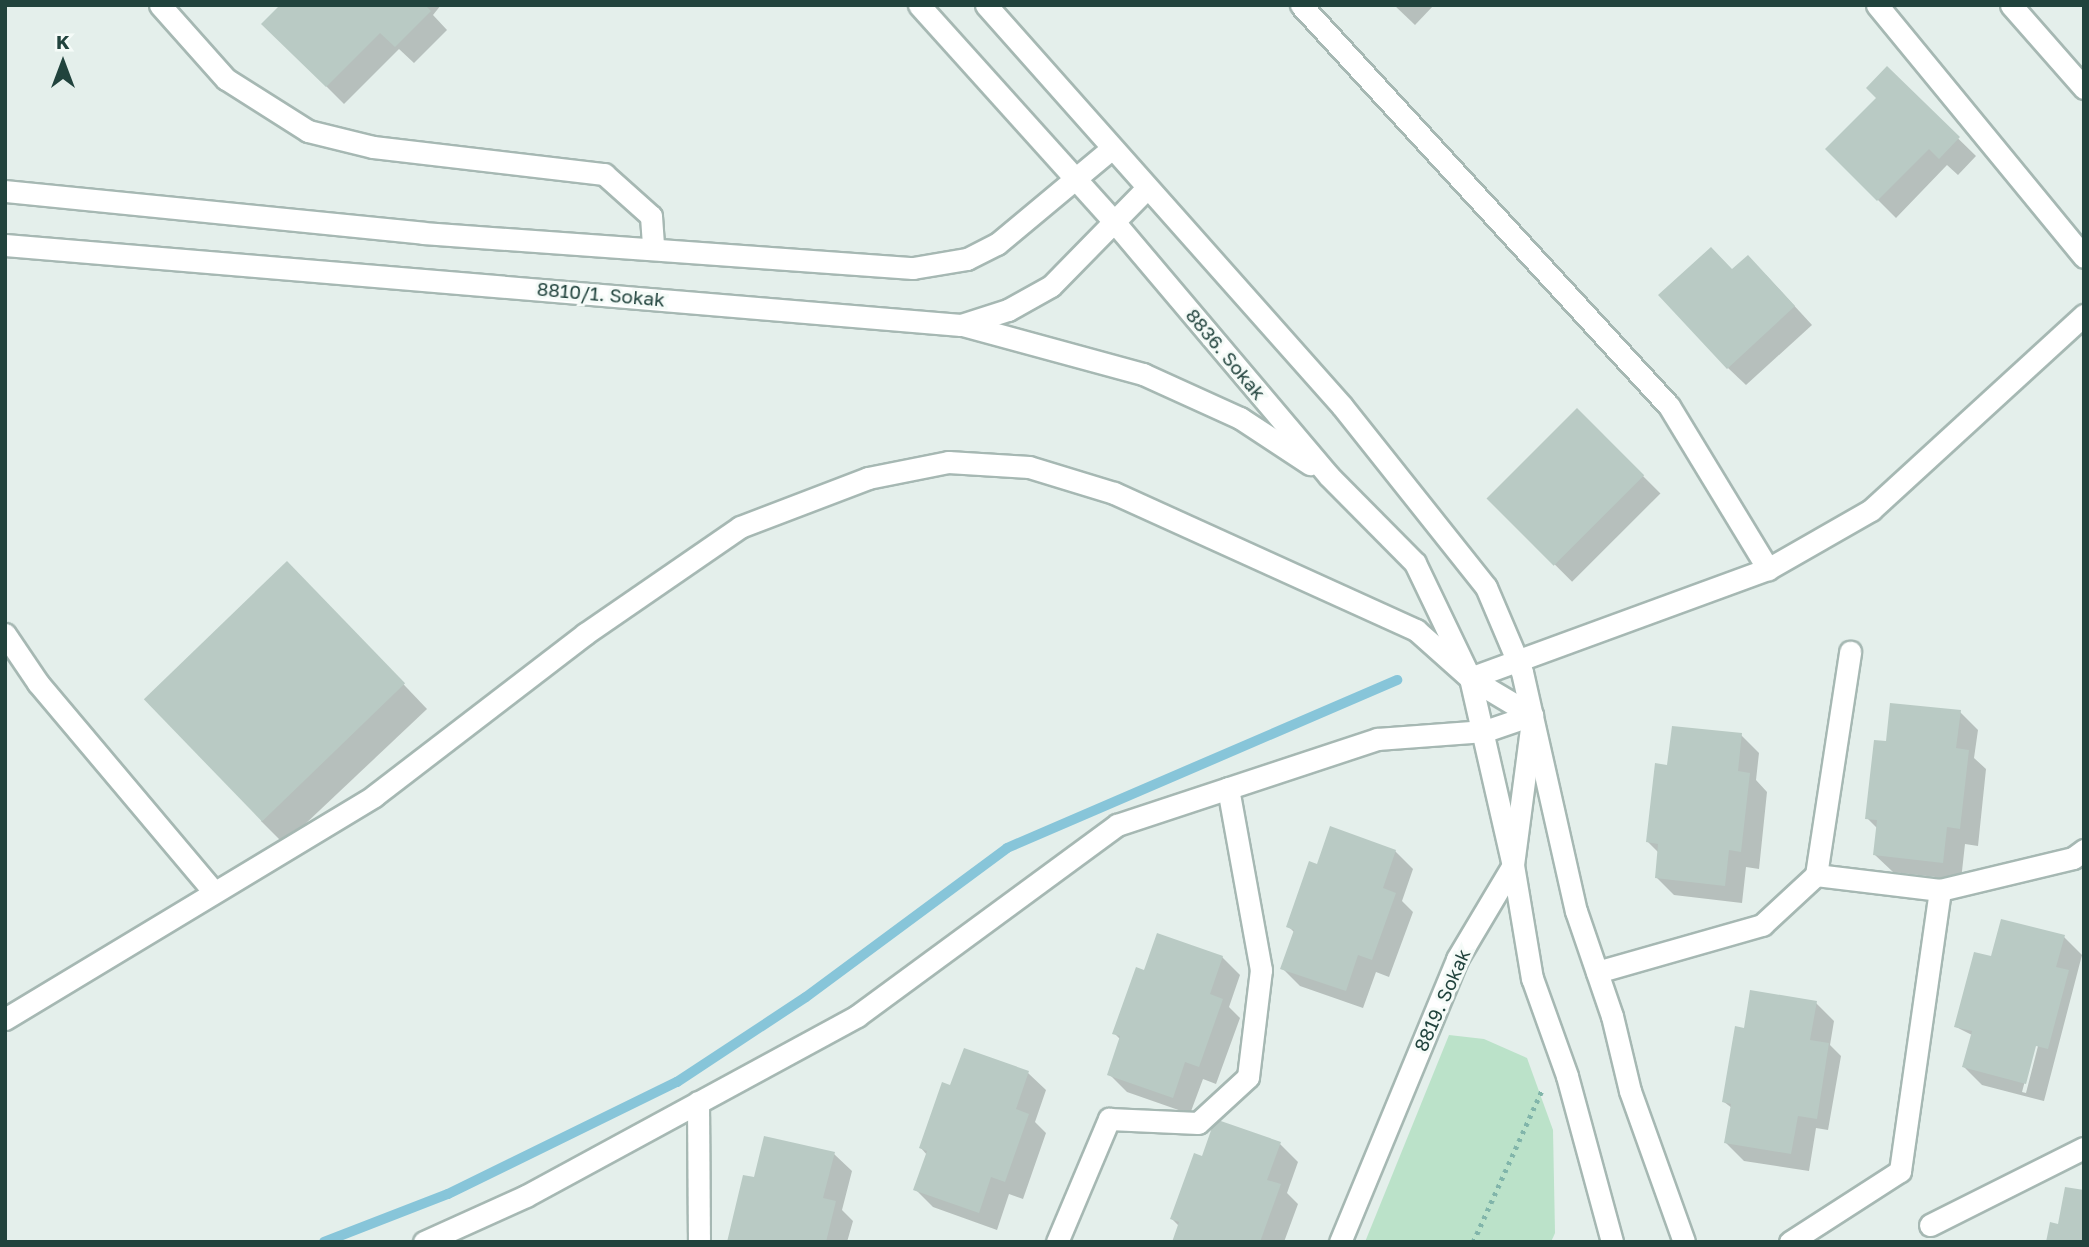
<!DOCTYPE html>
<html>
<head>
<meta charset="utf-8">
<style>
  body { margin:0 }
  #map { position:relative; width:2089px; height:1247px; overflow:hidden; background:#e4efeb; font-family:"Golos Text",sans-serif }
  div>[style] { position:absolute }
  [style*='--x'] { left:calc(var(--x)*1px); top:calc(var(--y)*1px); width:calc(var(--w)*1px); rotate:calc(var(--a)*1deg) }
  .green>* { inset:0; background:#bbe2c9 }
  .shadow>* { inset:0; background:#0003; transform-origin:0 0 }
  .stream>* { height:10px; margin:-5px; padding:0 5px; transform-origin:5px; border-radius:5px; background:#87c5d9 }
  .building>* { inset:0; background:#b9cac4; transform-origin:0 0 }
  .path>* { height:4.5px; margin-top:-2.25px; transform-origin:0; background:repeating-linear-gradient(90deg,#81b5aa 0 3.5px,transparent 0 8.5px) }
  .roads { filter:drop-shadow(2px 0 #a6b8b3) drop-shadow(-2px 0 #a6b8b3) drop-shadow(0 2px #a6b8b3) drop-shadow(0 -2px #a6b8b3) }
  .service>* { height:21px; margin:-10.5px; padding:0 10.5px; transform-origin:10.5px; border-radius:10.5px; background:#fff }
  .minor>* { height:21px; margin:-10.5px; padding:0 10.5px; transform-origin:10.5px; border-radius:10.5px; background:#fff }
  .tertiary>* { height:21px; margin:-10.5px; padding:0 10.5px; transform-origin:10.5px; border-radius:10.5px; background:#fff }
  span { translate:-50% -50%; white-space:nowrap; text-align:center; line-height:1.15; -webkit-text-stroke:6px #f5fbf8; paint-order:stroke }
  .street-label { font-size:19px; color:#21433d }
  .frame { position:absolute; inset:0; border:7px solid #21433d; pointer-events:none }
  .north { position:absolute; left:28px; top:28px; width:70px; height:70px; -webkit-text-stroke:5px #f5fbf8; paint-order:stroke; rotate:0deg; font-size:19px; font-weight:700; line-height:28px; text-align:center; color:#21433d }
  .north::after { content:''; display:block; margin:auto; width:24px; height:32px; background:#21433d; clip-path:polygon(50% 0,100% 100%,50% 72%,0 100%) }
</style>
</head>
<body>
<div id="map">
  <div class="green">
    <i style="clip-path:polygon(1449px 1035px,1484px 1039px,1527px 1058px,1553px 1130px,1555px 1233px,1551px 1242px,1365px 1242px)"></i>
  </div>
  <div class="shadow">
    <i style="clip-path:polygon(283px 5px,441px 5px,433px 15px,447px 30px,414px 63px,399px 49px,344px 104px,264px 24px)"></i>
    <i style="clip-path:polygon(1394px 5px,1434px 5px,1415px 25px)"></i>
    <i style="clip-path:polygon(1887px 69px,1976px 156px,1958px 175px,1947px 165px,1896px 218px,1827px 149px,1879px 98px)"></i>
    <i style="clip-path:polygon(1733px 271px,1766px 275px,1812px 325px,1746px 385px,1728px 368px)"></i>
    <i style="left:1577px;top:410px;width:118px;height:125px;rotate:45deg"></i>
    <i style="clip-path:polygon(310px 586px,427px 709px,284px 844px,261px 821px)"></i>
    <i style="clip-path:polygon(1960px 712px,1978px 730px,1974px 758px,1986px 769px,1978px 846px,1965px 844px,1961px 880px,1893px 872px,1875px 855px,1878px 829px,1867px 818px,1887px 743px)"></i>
    <i style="clip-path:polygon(1741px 735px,1759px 753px,1756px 780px,1767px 792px,1759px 869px,1746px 867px,1742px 903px,1674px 895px,1656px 877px,1659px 853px,1648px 842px,1669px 767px)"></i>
    <i style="clip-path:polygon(1395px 851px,1413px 869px,1402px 901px,1413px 912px,1389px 977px,1376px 972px,1363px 1008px,1300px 986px,1282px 968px,1295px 933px,1288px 926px,1318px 866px)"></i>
    <i style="clip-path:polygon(evenodd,2064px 937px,2082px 955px,2044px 1101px,1982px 1085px,1964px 1067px,1972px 1035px,1956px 1027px,1992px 959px,2064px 937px,2035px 1043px,2038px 1046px,2026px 1093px,2022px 1092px,2035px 1043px)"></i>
    <i style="clip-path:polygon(1222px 957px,1240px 975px,1229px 1007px,1240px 1018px,1216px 1084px,1203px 1079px,1190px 1114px,1127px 1092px,1109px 1074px,1121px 1040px,1114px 1033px)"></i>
    <i style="clip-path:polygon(1816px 1003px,1834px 1021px,1830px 1045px,1841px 1056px,1828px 1130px,1816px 1128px,1809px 1171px,1744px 1161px,1726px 1143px,1732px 1108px,1724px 1102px,1745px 1030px)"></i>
    <i style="clip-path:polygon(1028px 1073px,1046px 1090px,1035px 1122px,1046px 1133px,1023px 1199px,1009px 1194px,997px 1230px,933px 1207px,915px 1189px,927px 1155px,921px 1148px)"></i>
    <i style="clip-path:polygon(1280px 1144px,1298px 1162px,1287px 1193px,1298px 1204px,1284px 1242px,1173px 1242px,1179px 1226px,1172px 1219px,1203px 1158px)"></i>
    <i style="clip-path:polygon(834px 1154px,852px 1171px,842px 1210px,853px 1221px,847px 1242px,729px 1242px,755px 1179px)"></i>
  </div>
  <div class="stream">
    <i style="--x:324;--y:1242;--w:133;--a:-21.2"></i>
    <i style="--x:448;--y:1194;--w:255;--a:-26.1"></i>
    <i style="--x:677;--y:1082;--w:154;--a:-33.4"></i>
    <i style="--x:806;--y:997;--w:250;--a:-36.5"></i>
    <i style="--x:1007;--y:848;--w:425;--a:-23.3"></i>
  </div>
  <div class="building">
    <i style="clip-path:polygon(280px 5px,425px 5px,431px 11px,395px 47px,380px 33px,326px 87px,261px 24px)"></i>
    <i style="clip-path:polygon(1887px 66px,1960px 137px,1939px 159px,1929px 149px,1877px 201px,1825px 149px,1876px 98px,1866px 88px)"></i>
    <i style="clip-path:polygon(1711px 247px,1732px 269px,1748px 255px,1795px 306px,1727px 369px,1658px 295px)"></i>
    <i style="left:1577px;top:408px;width:95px;height:128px;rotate:45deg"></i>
    <i style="left:287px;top:561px;width:170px;height:199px;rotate:46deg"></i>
    <i style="clip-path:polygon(1890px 703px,1961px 710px,1956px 748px,1969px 750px,1960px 829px,1947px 827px,1943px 863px,1873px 855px,1877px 820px,1865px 819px,1874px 740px,1886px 741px)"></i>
    <i style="clip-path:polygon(1672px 726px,1742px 733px,1738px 771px,1750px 773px,1741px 852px,1729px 850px,1725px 886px,1655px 878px,1658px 844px,1646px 842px,1655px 763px,1667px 765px)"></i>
    <i style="clip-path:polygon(1330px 826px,1396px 850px,1383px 888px,1396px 893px,1372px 960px,1358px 955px,1346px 991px,1280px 969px,1294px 930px,1286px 927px,1309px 861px,1317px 864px)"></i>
    <i style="clip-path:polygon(2001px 919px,2065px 935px,2056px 967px,2069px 970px,2048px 1049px,2036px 1046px,2026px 1084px,1962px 1067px,1972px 1031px,1954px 1027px,1974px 952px,1991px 956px)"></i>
    <i style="clip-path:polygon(1157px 933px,1223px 956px,1210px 994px,1223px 999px,1199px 1067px,1185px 1062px,1173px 1098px,1107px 1075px,1120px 1036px,1112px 1034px,1136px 967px,1144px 970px)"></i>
    <i style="clip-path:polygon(1750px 990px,1817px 1001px,1810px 1040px,1829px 1043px,1817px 1119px,1798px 1116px,1791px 1154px,1724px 1143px,1731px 1104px,1722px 1102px,1735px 1026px,1744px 1028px)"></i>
    <i style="clip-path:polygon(964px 1048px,1029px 1071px,1016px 1109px,1029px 1114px,1005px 1182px,991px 1177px,979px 1213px,913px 1190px,927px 1151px,919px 1148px,942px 1082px,950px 1085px)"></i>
    <i style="clip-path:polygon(1215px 1119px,1281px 1142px,1267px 1180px,1281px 1184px,1260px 1242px,1172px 1242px,1179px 1222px,1170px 1219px,1194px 1153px,1202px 1156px)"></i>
    <i style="clip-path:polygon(764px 1136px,835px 1152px,823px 1198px,836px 1201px,826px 1242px,727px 1242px,743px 1175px,754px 1177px)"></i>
    <i style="clip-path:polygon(2065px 1187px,2084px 1190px,2084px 1242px,2046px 1242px,2050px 1222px,2058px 1224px)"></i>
  </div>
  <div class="path">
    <i style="--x:1473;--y:1242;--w:167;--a:-65.6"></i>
  </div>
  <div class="roads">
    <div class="service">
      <i style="--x:1816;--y:875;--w:226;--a:-81.3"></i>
      <i style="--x:1597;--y:972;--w:172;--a:-15.9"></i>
      <i style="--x:1762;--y:925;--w:74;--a:-42.8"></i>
      <i style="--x:1816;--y:875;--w:125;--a:6.9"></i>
      <i style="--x:1940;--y:890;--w:137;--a:-13.5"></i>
      <i style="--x:2073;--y:858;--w:14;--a:-36"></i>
      <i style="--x:1930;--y:1225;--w:172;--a:-26.6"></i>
      <i style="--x:1790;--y:1242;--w:131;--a:-32.8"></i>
      <i style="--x:1900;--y:1171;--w:284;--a:-81.9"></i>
    </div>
    <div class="minor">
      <i style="--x:160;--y:5;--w:99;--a:48.3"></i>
      <i style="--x:226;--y:79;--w:97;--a:32.4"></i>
      <i style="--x:308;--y:131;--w:67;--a:13.8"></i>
      <i style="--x:373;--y:147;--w:233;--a:6.7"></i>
      <i style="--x:604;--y:174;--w:63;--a:41.8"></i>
      <i style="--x:651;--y:216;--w:32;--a:86"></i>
      <i style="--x:1301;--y:5;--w:544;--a:47.46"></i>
      <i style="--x:1669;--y:406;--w:191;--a:58.7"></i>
      <i style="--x:1877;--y:5;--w:326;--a:50.6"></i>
      <i style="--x:2011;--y:5;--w:111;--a:48.7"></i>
      <i style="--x:5;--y:634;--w:59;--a:56"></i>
      <i style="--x:38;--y:683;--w:272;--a:49.9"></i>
      <i style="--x:1470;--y:678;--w:317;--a:-20.1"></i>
      <i style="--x:1768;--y:569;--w:119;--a:-29.8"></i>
      <i style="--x:1871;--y:510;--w:289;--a:-42.5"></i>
      <i style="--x:5;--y:1019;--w:431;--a:-31.1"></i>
      <i style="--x:374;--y:796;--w:266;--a:-37.5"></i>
      <i style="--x:585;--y:634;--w:188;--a:-34.6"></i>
      <i style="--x:740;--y:527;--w:137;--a:-20.9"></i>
      <i style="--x:868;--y:478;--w:82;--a:-11.3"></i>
      <i style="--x:948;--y:462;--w:81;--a:3.5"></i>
      <i style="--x:1029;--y:467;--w:89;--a:17"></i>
      <i style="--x:1114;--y:493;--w:332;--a:24.4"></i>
      <i style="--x:1416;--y:630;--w:72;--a:41.6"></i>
      <i style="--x:1470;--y:678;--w:72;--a:30.8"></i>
      <i style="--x:698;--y:1102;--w:140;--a:89.6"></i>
      <i style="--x:424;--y:1242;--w:112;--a:-24.3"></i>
      <i style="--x:526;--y:1196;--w:377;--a:-28.5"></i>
      <i style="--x:857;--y:1016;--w:323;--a:-36.3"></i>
      <i style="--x:1117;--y:825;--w:274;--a:-18.3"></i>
      <i style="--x:1377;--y:739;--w:108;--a:-4.2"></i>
      <i style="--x:1485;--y:731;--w:50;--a:-18.8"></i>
      <i style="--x:1057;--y:1242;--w:134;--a:-67.1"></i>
      <i style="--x:1109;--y:1119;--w:89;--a:2.6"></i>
      <i style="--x:1198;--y:1123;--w:68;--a:-42.6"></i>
      <i style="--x:1248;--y:1077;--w:108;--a:-83.1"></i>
      <i style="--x:1261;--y:970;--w:185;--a:-100.3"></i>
      <i style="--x:1340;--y:1242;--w:306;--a:-67.5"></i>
      <i style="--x:1457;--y:959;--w:109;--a:-59.2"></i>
      <i style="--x:1513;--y:865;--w:146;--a:-82.5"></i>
    </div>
    <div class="tertiary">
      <i style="--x:919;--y:5;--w:295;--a:48"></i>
      <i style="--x:1116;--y:224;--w:330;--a:49.8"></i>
      <i style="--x:1329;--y:476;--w:122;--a:45.3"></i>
      <i style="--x:1415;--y:563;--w:127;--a:64.4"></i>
      <i style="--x:1470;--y:678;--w:192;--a:77.1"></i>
      <i style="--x:1513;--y:865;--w:115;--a:80.5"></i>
      <i style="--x:1532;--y:978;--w:104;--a:70.3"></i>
      <i style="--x:1567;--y:1076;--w:172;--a:74.8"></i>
      <i style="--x:986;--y:5;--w:536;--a:48.4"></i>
      <i style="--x:1342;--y:406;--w:231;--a:51.5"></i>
      <i style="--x:1486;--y:587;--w:92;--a:67"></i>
      <i style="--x:1522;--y:672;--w:245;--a:77.3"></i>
      <i style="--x:1576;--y:911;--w:111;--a:71.1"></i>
      <i style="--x:1612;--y:1016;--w:77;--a:76.5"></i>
      <i style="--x:1630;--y:1091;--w:160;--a:70.3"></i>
      <i style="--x:5;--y:191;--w:420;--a:5.7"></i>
      <i style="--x:423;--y:233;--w:491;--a:4.1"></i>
      <i style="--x:913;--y:268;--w:55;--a:-9.5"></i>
      <i style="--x:967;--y:259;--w:34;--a:-27"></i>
      <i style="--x:997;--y:244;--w:148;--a:-39.8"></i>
      <i style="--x:5;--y:245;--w:959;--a:4.78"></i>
      <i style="--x:961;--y:325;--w:49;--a:-17.7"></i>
      <i style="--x:1008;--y:310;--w:49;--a:-29.2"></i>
      <i style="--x:1051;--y:286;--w:137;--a:-45.6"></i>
      <i style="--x:963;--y:325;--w:187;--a:15.2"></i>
      <i style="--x:1143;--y:374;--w:107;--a:24.4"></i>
      <i style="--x:1240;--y:418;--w:84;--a:33.3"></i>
    </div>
  </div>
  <div class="street-label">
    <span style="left:601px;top:294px;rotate:5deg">8810/1. Sokak</span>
    <span style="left:1226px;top:354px;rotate:50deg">8836. Sokak</span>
    <span style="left:1442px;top:1000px;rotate:-66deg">8819. Sokak</span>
  </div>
  <div class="frame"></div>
  <div class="north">K</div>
</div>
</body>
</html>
